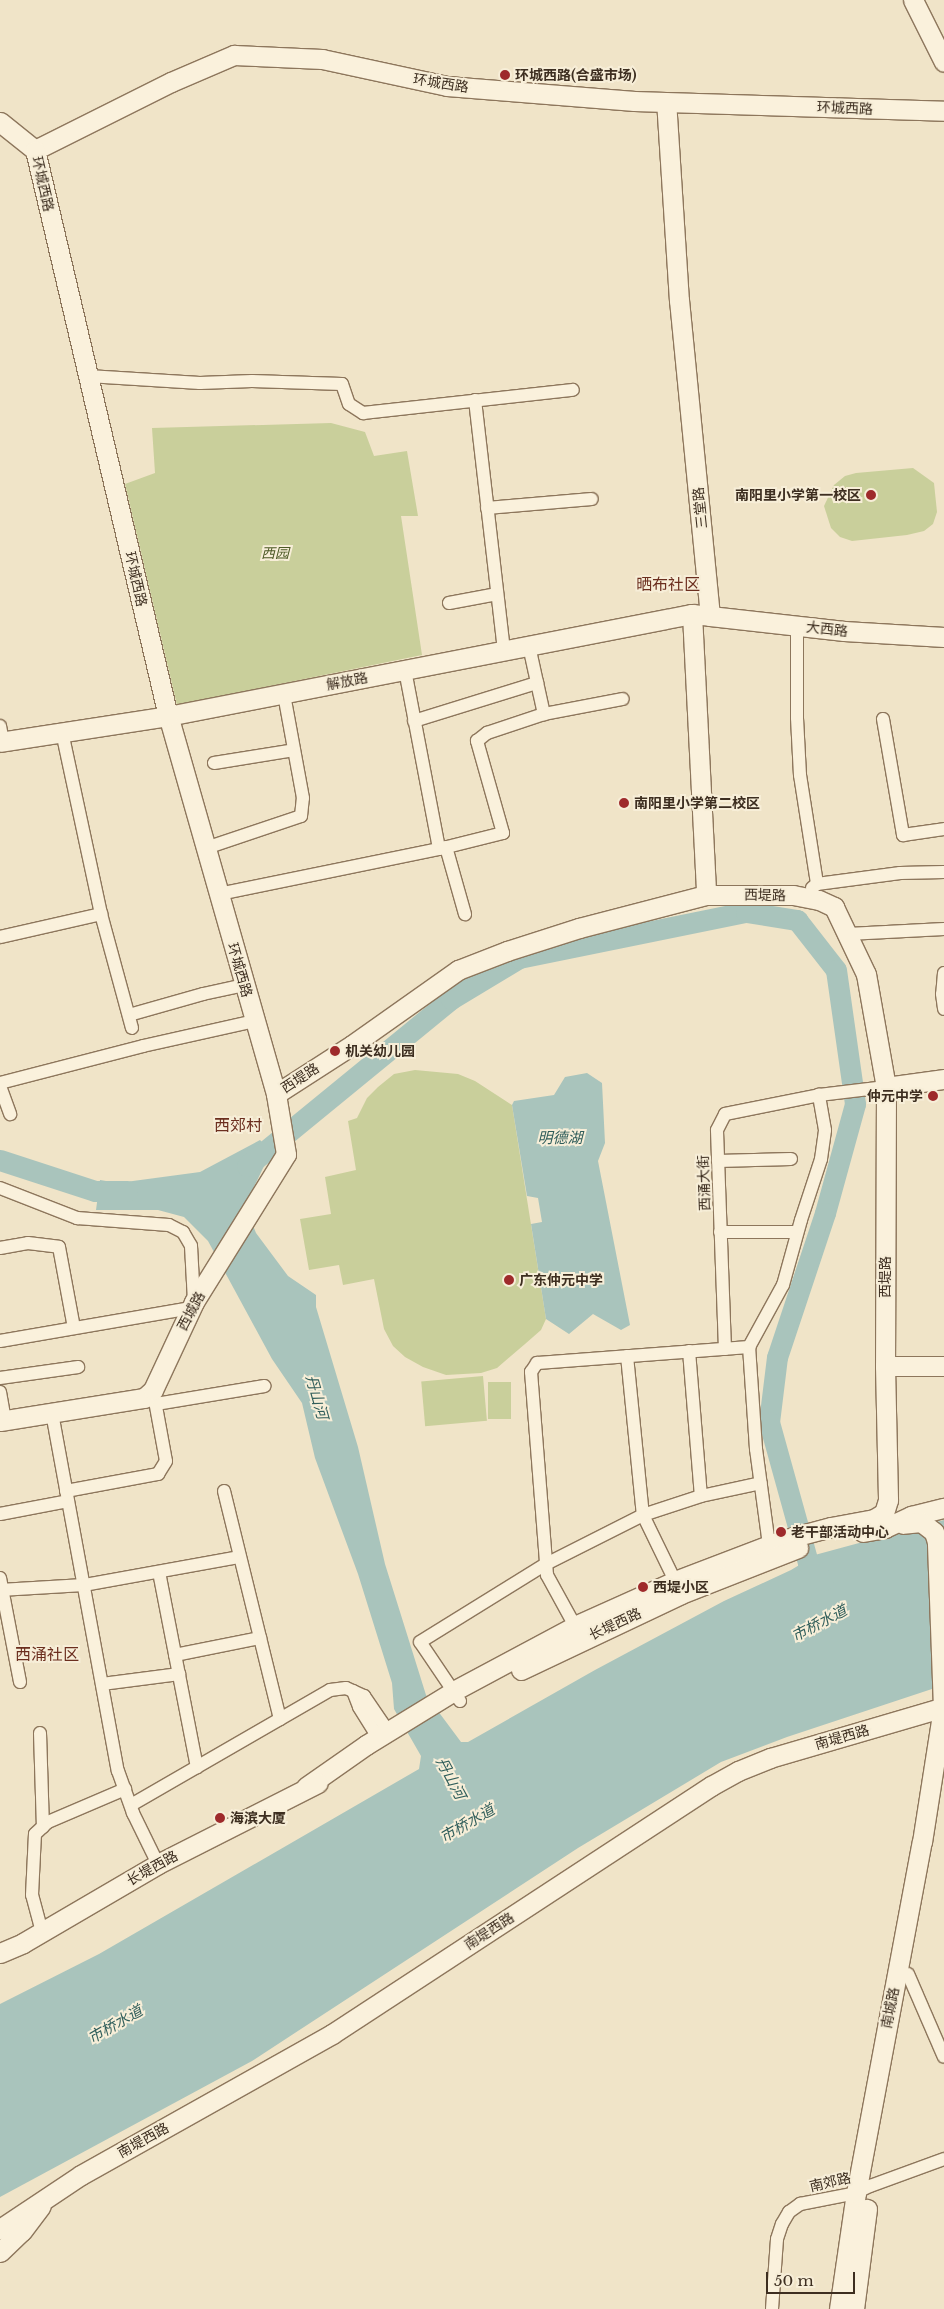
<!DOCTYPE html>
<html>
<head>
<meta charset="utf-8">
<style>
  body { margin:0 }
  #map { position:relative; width:944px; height:2309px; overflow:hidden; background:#f0e4c8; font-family:"Libre Baskerville","Noto Sans SC",serif }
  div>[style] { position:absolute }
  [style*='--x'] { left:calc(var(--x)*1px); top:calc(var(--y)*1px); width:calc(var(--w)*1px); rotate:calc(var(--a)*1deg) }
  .green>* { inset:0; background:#c9cf9b; transform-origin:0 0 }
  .water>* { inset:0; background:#a9c4bc }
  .river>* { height:21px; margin:-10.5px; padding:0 10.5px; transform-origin:10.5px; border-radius:10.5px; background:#a9c4bc }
  .roads { filter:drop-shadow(1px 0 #8d765c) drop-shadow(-1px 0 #8d765c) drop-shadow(0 1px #8d765c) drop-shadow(0 -1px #8d765c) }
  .street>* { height:12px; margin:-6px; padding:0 6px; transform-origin:6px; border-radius:6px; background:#faf1dc }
  .secondary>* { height:19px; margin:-9.5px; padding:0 9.5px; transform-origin:9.5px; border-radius:9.5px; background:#faf1dc }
  .dots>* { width:14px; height:14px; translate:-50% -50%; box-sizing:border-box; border:2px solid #f7eed8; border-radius:50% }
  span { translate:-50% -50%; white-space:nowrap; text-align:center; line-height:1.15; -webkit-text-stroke:4px #f7eed8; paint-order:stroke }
  .poi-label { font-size:14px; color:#3d2e20; font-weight:700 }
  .left { translate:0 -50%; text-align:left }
  .right { translate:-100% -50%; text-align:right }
  .street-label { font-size:14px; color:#3d2e20 }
  .park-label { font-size:14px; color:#4d5a26; font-style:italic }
  .water-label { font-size:15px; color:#2f5d5a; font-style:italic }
  .quarter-label { font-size:16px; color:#6b2e1e }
  .scale { position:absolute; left:766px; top:2272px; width:89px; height:22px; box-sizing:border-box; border:2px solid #3d2e20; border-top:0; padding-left:6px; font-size:15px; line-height:18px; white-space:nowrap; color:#3d2e20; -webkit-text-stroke:4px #f7eed8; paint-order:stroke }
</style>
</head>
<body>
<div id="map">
  <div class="green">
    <i style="clip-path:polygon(331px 423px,365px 432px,374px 456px,407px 451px,418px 516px,401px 516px,422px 655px,177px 705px,125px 484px,155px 473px,152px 428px)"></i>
    <i style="clip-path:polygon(913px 468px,934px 483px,937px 512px,933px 524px,924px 531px,907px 535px,852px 541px,840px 537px,831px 528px,824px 506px,834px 485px,845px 476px,856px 473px)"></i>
    <i style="clip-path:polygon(415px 1070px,458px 1074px,475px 1081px,512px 1105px,546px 1319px,541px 1330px,525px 1344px,497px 1368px,481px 1373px,446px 1375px,423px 1367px,405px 1357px,393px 1346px,384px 1329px,374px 1279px,343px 1285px,339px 1265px,309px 1270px,300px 1219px,331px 1214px,325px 1177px,356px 1170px,348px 1121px,357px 1118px,367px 1098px,378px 1087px,394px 1074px)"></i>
    <i style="left:483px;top:1376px;width:45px;height:62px;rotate:85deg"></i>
    <i style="left:488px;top:1382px;width:23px;height:37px"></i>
  </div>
  <div class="water">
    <i style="clip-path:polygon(587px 1073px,602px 1083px,605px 1143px,598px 1161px,630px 1325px,621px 1330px,593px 1314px,569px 1334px,546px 1319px,531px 1224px,542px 1222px,538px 1198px,527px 1196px,512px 1105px,514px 1101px,554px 1095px,565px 1077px)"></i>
    <i style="clip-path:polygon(260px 1140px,275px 1155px,264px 1166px,245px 1206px,256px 1233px,288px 1276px,316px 1295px,316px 1307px,358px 1447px,385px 1564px,426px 1695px,461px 1742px,468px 1742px,595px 1670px,724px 1601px,791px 1570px,801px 1564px,800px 1559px,944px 1520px,944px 1685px,787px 1737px,721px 1762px,578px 1848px,252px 2061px,0 2197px,0 2004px,99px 1954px,419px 1769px,421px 1756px,394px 1709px,392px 1683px,358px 1574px,315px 1458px,302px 1403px,272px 1359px,208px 1241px,184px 1217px,158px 1210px,96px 1210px,100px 1180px,118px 1183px,200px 1172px)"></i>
  </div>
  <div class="river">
    <i style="--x:0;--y:1160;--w:100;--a:18.1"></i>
    <i style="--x:95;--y:1191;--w:32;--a:0"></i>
    <i style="--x:247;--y:1166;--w:264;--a:-39.3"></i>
    <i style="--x:451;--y:999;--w:79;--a:-31.1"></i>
    <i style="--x:519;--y:958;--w:232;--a:-11.5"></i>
    <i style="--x:746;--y:912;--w:52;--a:8.9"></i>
    <i style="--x:797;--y:920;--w:63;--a:52"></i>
    <i style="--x:836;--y:970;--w:135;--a:81.9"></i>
    <i style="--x:855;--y:1104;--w:113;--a:105.4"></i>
    <i style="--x:825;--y:1213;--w:152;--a:108.4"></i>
    <i style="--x:777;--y:1357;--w:65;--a:97"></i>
    <i style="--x:769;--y:1422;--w:146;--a:74.5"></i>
    <i style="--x:808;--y:1563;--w:23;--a:49"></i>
  </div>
  <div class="roads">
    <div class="street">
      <i style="--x:88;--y:376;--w:112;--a:3.6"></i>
      <i style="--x:200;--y:383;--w:52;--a:-2.2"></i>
      <i style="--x:252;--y:381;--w:90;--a:1.9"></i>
      <i style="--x:342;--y:384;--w:21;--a:71"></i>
      <i style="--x:349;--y:404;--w:17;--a:33"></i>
      <i style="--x:363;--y:413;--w:211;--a:-6.3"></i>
      <i style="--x:475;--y:400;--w:253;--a:83.4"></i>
      <i style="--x:487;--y:508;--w:105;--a:-4.9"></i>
      <i style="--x:449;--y:603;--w:49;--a:-10.6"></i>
      <i style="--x:797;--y:626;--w:92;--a:90"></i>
      <i style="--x:797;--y:718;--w:57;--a:87"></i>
      <i style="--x:800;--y:775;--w:110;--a:81.1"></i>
      <i style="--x:529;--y:646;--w:70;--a:77.6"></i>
      <i style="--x:405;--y:670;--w:182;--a:79.2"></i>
      <i style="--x:883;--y:719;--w:118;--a:80.2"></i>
      <i style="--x:903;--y:835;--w:41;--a:-8.3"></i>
      <i style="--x:414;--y:721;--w:129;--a:-17.2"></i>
      <i style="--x:0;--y:726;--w:16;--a:79"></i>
      <i style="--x:62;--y:732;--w:186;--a:77.9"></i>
      <i style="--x:101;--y:914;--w:118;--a:74.8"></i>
      <i style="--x:214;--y:763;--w:81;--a:-9.2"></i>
      <i style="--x:446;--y:847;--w:70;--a:74.2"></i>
      <i style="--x:206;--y:848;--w:100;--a:-18.6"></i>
      <i style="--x:301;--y:816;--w:18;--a:-84"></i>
      <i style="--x:303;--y:798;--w:106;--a:-100.4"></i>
      <i style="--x:812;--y:888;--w:6;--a:-39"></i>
      <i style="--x:817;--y:884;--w:84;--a:-7.5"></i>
      <i style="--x:900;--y:873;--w:44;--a:-1.3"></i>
      <i style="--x:219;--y:894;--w:225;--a:-11.6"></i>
      <i style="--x:439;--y:849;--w:66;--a:-14"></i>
      <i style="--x:503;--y:833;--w:96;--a:-105.8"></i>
      <i style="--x:477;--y:741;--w:13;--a:-39"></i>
      <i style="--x:487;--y:733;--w:60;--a:-18.4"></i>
      <i style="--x:544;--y:714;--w:80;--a:-10.8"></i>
      <i style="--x:848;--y:934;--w:96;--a:-3"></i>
      <i style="--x:0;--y:937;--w:104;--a:-12.8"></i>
      <i style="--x:944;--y:973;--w:21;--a:95"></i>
      <i style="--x:942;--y:994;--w:15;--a:82"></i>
      <i style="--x:129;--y:1015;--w:77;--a:-15.8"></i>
      <i style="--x:203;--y:994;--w:43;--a:-12.1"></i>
      <i style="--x:0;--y:1083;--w:148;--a:-14.5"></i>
      <i style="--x:143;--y:1046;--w:115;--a:-12.6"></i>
      <i style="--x:0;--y:1086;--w:30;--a:70"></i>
      <i style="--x:718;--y:1161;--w:73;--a:-1.6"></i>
      <i style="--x:0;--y:1188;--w:83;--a:21.3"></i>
      <i style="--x:77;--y:1218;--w:92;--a:4.4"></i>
      <i style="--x:169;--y:1225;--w:16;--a:27"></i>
      <i style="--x:183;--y:1232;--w:16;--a:60"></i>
      <i style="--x:191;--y:1246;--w:56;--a:86.9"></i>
      <i style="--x:720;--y:1232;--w:77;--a:0"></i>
      <i style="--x:0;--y:1248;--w:28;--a:-10"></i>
      <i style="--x:28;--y:1243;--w:31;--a:7"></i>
      <i style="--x:59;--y:1247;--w:82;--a:79.5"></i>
      <i style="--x:0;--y:1341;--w:194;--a:-9.8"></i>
      <i style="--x:725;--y:1349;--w:219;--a:-92.1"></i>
      <i style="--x:717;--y:1130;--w:18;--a:-63"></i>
      <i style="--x:725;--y:1114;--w:96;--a:-11.4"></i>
      <i style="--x:819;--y:1095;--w:67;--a:-6.8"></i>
      <i style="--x:689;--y:1351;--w:145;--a:85.3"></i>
      <i style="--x:627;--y:1356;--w:160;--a:84.3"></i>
      <i style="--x:643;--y:1515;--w:80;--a:64.1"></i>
      <i style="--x:0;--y:1378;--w:79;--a:-8"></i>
      <i style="--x:0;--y:1392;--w:28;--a:80"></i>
      <i style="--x:156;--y:1404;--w:110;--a:-9.4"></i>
      <i style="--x:52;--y:1413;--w:364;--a:79.6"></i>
      <i style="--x:118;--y:1771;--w:45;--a:70.3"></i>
      <i style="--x:133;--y:1813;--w:57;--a:63.9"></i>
      <i style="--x:66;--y:1491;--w:94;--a:-10.5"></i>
      <i style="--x:158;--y:1474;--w:15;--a:-58"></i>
      <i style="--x:166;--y:1461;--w:72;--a:-100.4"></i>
      <i style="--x:224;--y:1491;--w:235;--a:76.2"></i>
      <i style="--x:0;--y:1514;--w:69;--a:-10.8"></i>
      <i style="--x:769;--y:1545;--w:97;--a:-97.7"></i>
      <i style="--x:756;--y:1449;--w:102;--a:-93.9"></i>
      <i style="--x:749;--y:1347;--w:71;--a:-61.3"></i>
      <i style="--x:783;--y:1285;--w:67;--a:-74.5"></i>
      <i style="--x:801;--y:1220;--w:64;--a:-71.8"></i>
      <i style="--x:821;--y:1159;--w:29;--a:-82"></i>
      <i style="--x:825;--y:1130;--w:36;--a:-100"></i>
      <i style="--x:159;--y:1572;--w:199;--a:79"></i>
      <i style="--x:0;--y:1578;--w:106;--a:79.1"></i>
      <i style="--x:0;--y:1590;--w:84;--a:-3.4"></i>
      <i style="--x:84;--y:1585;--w:158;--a:-10.2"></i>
      <i style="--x:575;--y:1626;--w:58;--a:-118.8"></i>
      <i style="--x:547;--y:1575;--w:204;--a:-94.5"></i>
      <i style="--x:531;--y:1372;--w:11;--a:-56"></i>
      <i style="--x:537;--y:1363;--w:213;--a:-4.3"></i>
      <i style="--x:175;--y:1655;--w:87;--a:-11.3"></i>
      <i style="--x:102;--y:1684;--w:78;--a:-7.4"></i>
      <i style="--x:353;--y:1691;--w:17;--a:69"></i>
      <i style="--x:359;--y:1707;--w:36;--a:58"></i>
      <i style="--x:460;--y:1701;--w:71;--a:-124.1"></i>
      <i style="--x:420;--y:1642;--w:148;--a:-31.8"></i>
      <i style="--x:546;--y:1564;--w:109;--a:-26.8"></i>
      <i style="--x:643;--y:1515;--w:61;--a:-18.1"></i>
      <i style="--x:701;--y:1496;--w:61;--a:-12.2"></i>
      <i style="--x:40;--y:1733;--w:94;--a:88.2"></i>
      <i style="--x:131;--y:1805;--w:230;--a:-30"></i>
      <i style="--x:330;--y:1690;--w:16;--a:-7"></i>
      <i style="--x:346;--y:1688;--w:20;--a:24"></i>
      <i style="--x:364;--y:1696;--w:42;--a:55.6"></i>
      <i style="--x:42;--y:1932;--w:38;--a:-105"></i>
      <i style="--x:32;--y:1895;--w:61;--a:-87.2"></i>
      <i style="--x:35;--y:1834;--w:18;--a:-43"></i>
      <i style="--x:48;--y:1822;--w:84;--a:-23.2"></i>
      <i style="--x:908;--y:1974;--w:90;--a:66.6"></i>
      <i style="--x:772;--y:2309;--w:70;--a:-85.9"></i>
      <i style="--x:777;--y:2239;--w:16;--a:-72"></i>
      <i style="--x:782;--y:2224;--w:14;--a:-60"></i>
      <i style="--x:789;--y:2212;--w:14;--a:-36"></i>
      <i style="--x:800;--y:2204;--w:57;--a:-11.1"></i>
      <i style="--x:856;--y:2193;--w:16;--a:-27"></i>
      <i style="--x:870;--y:2186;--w:79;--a:-20"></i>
    </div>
    <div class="secondary">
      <i style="--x:913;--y:0;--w:69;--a:63.4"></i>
      <i style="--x:0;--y:122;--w:45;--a:38.7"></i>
      <i style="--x:35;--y:150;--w:152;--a:-26.6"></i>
      <i style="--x:171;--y:82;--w:69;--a:-23.2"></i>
      <i style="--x:234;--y:55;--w:88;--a:2.6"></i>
      <i style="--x:322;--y:59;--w:128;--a:12.2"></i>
      <i style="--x:447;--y:86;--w:188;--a:4.6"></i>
      <i style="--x:634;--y:101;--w:310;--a:1.8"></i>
      <i style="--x:692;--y:614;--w:281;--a:87.1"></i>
      <i style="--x:710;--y:616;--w:135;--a:6.4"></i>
      <i style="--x:844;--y:631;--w:100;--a:3.4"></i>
      <i style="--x:0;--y:742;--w:170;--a:-8.8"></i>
      <i style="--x:168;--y:716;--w:534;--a:-11.02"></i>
      <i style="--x:692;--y:614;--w:18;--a:6"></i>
      <i style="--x:710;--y:616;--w:317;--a:-95.6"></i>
      <i style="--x:679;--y:301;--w:199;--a:-93.7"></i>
      <i style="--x:886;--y:1087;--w:59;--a:-7.9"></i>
      <i style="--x:276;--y:1094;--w:90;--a:-32.8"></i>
      <i style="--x:352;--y:1045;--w:130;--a:-35.3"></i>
      <i style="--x:458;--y:970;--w:53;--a:-21.2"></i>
      <i style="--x:507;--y:951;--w:76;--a:-17.7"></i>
      <i style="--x:579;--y:928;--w:131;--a:-14.6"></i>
      <i style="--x:706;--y:895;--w:87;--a:0"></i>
      <i style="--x:793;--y:895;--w:26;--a:11"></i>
      <i style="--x:819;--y:900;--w:17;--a:25"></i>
      <i style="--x:834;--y:907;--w:74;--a:64.5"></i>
      <i style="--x:866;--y:974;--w:115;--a:80"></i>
      <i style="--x:886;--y:1087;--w:279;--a:90.2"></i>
      <i style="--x:885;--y:1366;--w:134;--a:88.7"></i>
      <i style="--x:888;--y:1500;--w:14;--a:107"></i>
      <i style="--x:884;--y:1513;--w:12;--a:149"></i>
      <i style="--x:874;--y:1519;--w:44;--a:169.5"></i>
      <i style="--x:831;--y:1527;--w:51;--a:165.1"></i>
      <i style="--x:782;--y:1540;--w:115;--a:159"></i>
      <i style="--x:675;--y:1581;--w:110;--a:155.8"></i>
      <i style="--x:575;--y:1626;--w:137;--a:151.8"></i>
      <i style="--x:454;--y:1691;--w:103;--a:148.5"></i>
      <i style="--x:366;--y:1745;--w:73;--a:145"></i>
      <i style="--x:885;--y:1366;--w:59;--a:0"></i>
      <i style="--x:0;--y:1421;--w:146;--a:-9.1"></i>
      <i style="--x:144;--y:1398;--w:12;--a:-42"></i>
      <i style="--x:153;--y:1390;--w:97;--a:-65"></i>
      <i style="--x:194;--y:1302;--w:174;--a:-58.1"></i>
      <i style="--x:286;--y:1154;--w:61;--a:-99.5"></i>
      <i style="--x:276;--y:1094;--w:393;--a:-105.9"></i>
      <i style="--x:168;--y:716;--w:581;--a:-103.22"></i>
      <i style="--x:863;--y:1532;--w:22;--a:-10"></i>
      <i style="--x:885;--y:1528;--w:29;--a:-25"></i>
      <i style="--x:911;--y:1516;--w:34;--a:-14"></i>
      <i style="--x:521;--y:1670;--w:177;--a:-25.4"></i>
      <i style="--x:681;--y:1594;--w:126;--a:-21.5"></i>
      <i style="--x:0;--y:1953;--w:25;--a:-23"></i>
      <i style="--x:23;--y:1943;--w:156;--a:-30.3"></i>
      <i style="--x:158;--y:1864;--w:179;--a:-26.9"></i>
      <i style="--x:0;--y:2229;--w:97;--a:-33.7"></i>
      <i style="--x:81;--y:2175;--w:288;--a:-29.3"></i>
      <i style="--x:332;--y:2034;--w:453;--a:-33.2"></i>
      <i style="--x:711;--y:1786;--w:31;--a:-29"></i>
      <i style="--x:738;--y:1771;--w:35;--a:-22"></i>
      <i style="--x:770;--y:1758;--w:181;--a:-16.3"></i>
      <i style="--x:0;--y:2252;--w:30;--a:-44"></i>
      <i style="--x:22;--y:2231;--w:31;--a:-53"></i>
      <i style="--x:839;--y:2309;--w:117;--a:-81.7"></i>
      <i style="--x:856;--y:2193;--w:357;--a:-79.4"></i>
      <i style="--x:922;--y:1842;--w:136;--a:-81.1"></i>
      <i style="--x:943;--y:1708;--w:166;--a:-92.1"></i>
      <i style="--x:937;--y:1542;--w:10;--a:-107"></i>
      <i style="--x:934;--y:1532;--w:16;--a:-142"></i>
      <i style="--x:921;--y:1522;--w:18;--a:174"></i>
      <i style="--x:854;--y:2309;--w:101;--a:-82.6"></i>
    </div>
  </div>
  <div class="dots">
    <i style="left:505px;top:75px;background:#9e2a2b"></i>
    <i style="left:871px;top:495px;background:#9e2a2b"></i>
    <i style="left:624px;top:803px;background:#9e2a2b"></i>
    <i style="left:335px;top:1051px;background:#9e2a2b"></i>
    <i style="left:933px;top:1096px;background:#9e2a2b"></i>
    <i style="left:509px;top:1280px;background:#9e2a2b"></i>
    <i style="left:781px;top:1532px;background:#9e2a2b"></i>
    <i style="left:643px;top:1587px;background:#9e2a2b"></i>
    <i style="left:220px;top:1818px;background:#9e2a2b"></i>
  </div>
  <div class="poi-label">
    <span class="left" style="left:515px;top:75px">环城西路(合盛市场)</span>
    <span class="right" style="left:861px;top:495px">南阳里小学第一校区</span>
    <span class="left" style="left:634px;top:803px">南阳里小学第二校区</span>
    <span class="left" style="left:345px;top:1051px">机关幼儿园</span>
    <span class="right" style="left:923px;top:1096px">仲元中学</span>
    <span class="left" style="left:519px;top:1280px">广东仲元中学</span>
    <span class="left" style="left:791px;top:1532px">老干部活动中心</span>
    <span class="left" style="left:653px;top:1587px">西堤小区</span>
    <span class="left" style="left:230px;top:1818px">海滨大厦</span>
  </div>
  <div class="street-label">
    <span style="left:441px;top:83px;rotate:9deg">环城西路</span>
    <span style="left:845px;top:108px;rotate:2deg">环城西路</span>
    <span style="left:43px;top:184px;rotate:77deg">环城西路</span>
    <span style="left:700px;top:508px;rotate:-96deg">三堂路</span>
    <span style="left:136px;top:579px;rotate:77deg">环城西路</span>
    <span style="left:827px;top:629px;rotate:6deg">大西路</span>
    <span style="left:347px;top:681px;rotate:-11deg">解放路</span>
    <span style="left:765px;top:895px;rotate:1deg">西堤路</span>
    <span style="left:240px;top:970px;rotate:74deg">环城西路</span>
    <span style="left:300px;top:1078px;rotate:-33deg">西堤路</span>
    <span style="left:704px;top:1183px;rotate:-92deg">西涌大街</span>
    <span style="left:885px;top:1277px;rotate:-90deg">西堤路</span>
    <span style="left:191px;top:1311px;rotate:-62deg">西城路</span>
    <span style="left:615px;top:1624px;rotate:-25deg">长堤西路</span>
    <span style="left:842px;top:1737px;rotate:-16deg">南堤西路</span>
    <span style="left:152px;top:1868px;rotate:-29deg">长堤西路</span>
    <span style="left:489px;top:1931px;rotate:-33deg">南堤西路</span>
    <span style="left:890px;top:2008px;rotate:-79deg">南城路</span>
    <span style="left:143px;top:2140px;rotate:-29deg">南堤西路</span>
    <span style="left:830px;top:2182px;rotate:-13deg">南郊路</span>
  </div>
  <div class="park-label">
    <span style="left:275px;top:553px">西园</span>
  </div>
  <div class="water-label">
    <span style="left:560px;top:1138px">明德湖</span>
    <span style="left:317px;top:1397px;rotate:74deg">丹山河</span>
    <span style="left:819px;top:1623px;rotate:-28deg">市桥水道</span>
    <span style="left:451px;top:1778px;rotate:62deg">丹山河</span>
    <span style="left:467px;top:1823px;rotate:-30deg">市桥水道</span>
    <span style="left:115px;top:2024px;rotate:-30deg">市桥水道</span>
  </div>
  <div class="quarter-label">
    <span style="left:668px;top:584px">晒布社区</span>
    <span style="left:238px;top:1125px">西郊村</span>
    <span style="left:47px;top:1654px">西涌社区</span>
  </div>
  <div class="scale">50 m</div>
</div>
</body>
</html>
